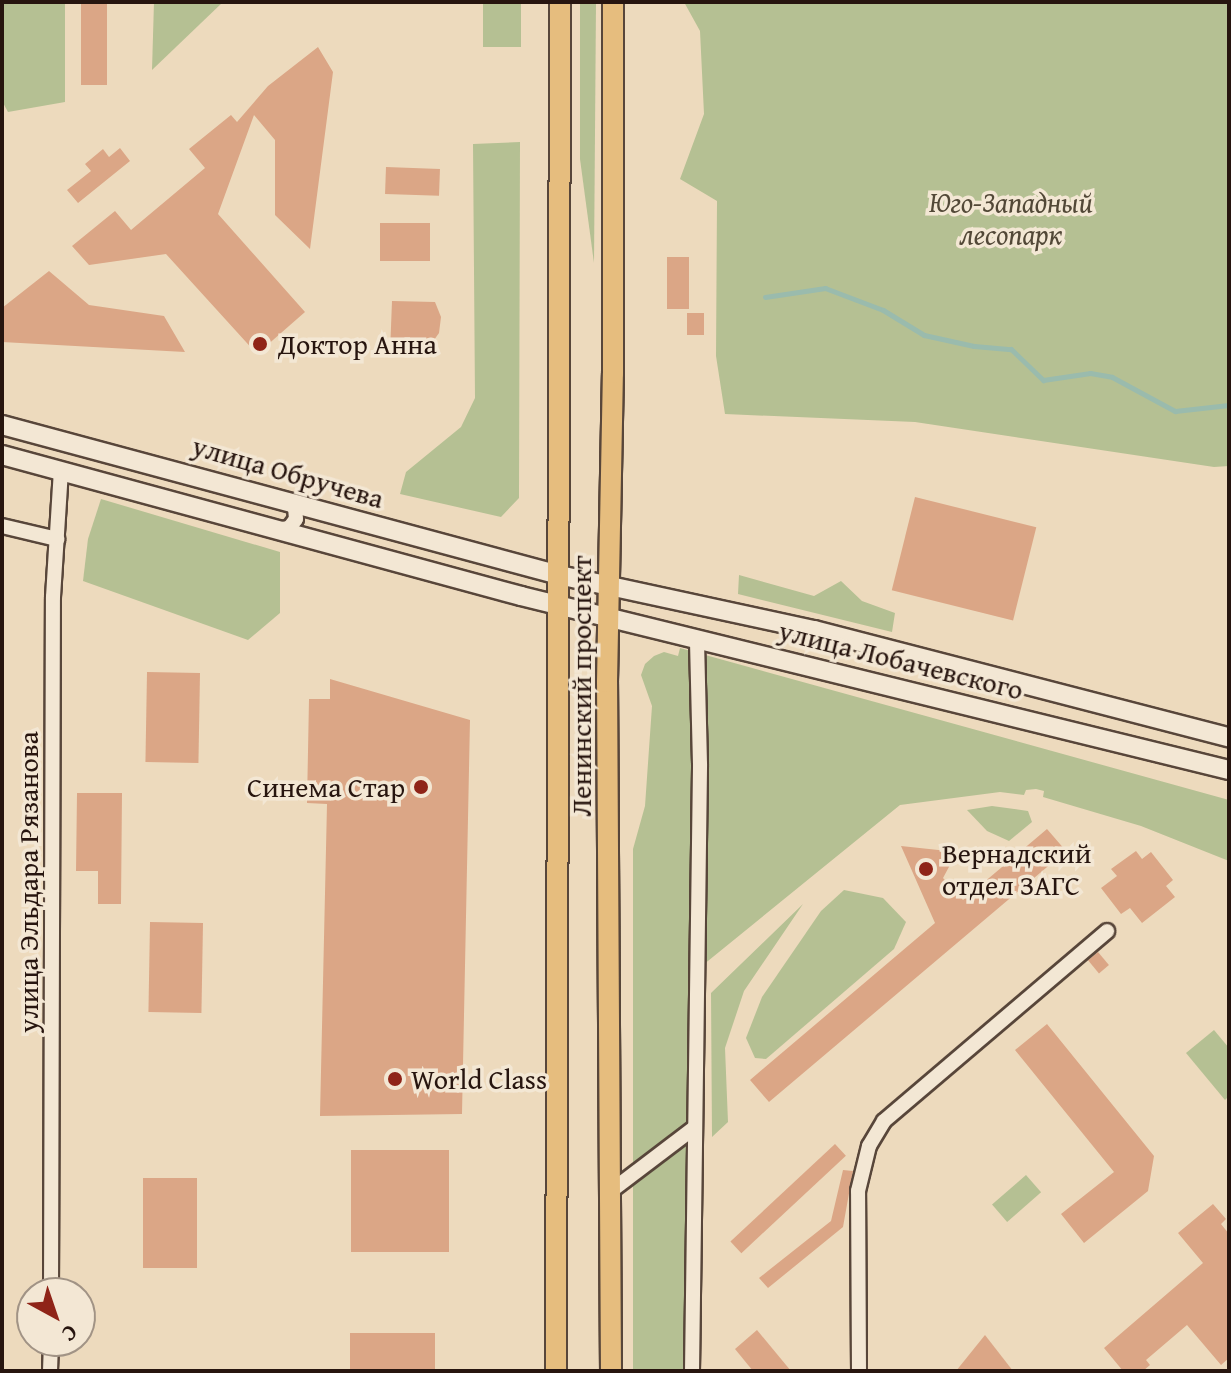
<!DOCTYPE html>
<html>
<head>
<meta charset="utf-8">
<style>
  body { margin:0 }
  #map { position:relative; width:1231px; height:1373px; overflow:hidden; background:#eddabd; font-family:"Gentium Book Plus",serif }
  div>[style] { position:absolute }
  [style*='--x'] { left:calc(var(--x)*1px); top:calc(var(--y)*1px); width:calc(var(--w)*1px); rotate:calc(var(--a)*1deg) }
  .green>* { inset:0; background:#b5c093; transform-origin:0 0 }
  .stream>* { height:5px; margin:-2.5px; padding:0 2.5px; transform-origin:2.5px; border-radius:2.5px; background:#9abbad }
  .building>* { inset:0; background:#dba686; transform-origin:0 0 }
  .roads { filter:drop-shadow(2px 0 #58463a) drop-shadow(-2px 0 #58463a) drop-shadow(0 2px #58463a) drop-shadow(0 -2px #58463a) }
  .street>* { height:14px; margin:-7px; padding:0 7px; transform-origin:7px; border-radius:7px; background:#f3e7d4 }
  .secondary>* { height:18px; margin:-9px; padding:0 9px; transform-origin:9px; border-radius:9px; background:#f3e7d4 }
  .primary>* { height:20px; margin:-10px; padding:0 10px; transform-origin:10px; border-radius:10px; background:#e6bd7e }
  .dots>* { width:22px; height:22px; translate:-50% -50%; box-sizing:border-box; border:4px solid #f3e7d4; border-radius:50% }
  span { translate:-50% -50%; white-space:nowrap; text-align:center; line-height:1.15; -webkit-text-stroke:7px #f3e7d4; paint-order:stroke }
  .park-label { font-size:28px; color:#524837; font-style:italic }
  .poi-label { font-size:28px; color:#27150f }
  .left { translate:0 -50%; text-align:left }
  .right { translate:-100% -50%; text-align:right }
  .street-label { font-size:28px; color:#27150f }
  .frame { position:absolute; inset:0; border:4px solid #27150f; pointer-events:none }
  .north { position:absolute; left:16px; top:1277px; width:80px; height:80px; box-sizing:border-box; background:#f3e7d4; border:2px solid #a19385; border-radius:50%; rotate:140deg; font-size:22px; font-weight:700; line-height:32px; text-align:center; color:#27150f }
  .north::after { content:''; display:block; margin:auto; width:28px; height:36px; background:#8f2418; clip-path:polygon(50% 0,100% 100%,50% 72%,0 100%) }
</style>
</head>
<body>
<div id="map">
  <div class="green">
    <i style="clip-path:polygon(2px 2px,65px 2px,65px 102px,8px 112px,2px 101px)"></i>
    <i style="clip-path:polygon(154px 2px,223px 2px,152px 70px)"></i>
    <i style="left:483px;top:2px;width:38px;height:45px"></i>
    <i style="clip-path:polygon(580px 2px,596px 2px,594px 263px,580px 159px)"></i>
    <i style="clip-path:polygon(684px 2px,1229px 2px,1229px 466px,1214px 467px,915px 422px,725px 414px,716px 356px,717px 201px,680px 179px,704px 114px,700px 31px)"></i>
    <i style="clip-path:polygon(520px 142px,519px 498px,501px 517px,400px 494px,406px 472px,461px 427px,475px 398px,473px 144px)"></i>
    <i style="clip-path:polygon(101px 499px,280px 552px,280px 613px,248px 640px,83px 581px,88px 539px)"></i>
    <i style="clip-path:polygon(739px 575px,814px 596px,841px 581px,862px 601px,895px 613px,892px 632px,738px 594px)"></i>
    <i style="clip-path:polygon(680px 648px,1229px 800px,1229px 861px,1141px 826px,1043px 797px,1044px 791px,1036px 789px,1026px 790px,1024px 795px,1000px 792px,900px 805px,703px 965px,686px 1371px,633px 1371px,633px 849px,645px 806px,652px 706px,641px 675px,645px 664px,654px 656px,664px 652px,678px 656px)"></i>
    <i style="clip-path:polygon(992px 806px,1028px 811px,1032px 822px,1009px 841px,987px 831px,967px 810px)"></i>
    <i style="clip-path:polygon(844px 890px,883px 898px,906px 922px,894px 949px,766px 1059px,755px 1058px,746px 1038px,762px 997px,821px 911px)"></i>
    <i style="clip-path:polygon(803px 904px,744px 991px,725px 1048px,728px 1122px,712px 1137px,711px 993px)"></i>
    <i style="clip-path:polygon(1214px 1030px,1229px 1048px,1229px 1096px,1225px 1100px,1186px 1053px)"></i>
    <i style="left:1026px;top:1175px;width:23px;height:45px;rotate:49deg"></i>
  </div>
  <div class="stream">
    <i style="--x:765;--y:297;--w:61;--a:-8.5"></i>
    <i style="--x:825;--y:288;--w:62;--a:20.8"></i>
    <i style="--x:883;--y:310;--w:48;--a:31.4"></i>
    <i style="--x:924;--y:335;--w:51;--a:12.4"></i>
    <i style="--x:974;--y:346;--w:37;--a:5"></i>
    <i style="--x:1011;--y:349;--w:45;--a:44.1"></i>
    <i style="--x:1043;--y:380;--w:48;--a:-8.5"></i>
    <i style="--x:1090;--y:373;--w:22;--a:10"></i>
    <i style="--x:1112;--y:377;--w:72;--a:28.4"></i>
    <i style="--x:1175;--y:411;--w:54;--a:-6.3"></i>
  </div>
  <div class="building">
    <i style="left:81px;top:2px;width:26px;height:83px"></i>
    <i style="clip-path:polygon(318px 47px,333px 72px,310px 249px,275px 215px,275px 140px,254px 115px,218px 214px,305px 312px,257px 354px,166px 254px,89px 265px,72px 246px,115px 211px,131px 230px,205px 168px,189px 149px,231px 115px,237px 122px,268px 86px)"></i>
    <i style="clip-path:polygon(120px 148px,130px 161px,78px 203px,67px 190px,91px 171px,85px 164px,103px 149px,109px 157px)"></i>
    <i style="left:386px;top:167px;width:54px;height:27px;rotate:2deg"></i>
    <i style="left:430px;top:223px;width:38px;height:50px;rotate:90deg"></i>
    <i style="left:689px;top:257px;width:52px;height:22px;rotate:90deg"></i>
    <i style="clip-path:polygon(49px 271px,89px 305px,164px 316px,185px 352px,2px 342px,2px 308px)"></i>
    <i style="clip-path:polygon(392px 301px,435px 302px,441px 317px,439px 333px,429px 347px,408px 354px,390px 353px)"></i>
    <i style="left:687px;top:313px;width:17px;height:22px"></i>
    <i style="left:915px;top:497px;width:125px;height:96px;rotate:14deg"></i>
    <i style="left:200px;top:673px;width:90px;height:53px;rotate:91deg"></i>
    <i style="clip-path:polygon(330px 679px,470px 720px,462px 1114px,320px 1116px,327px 804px,307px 803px,309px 699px,330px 699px)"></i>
    <i style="clip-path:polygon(77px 793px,122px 793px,121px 904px,98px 904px,98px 871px,76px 871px)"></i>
    <i style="clip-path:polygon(1047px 829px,1066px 851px,769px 1102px,750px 1080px,935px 923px,901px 846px,957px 852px,943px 878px,963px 900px)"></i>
    <i style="clip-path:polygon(1136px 851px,1142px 859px,1151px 852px,1173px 880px,1166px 886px,1175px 897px,1142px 923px,1130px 908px,1121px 914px,1101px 888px,1117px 876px,1111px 869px)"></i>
    <i style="left:203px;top:923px;width:90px;height:53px;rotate:91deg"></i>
    <i style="left:1098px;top:952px;width:17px;height:13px;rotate:50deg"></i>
    <i style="clip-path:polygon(1047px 1024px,1154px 1156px,1148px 1191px,1084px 1243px,1061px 1214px,1114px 1172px,1015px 1050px)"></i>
    <i style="left:835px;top:1144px;width:16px;height:143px;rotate:47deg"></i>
    <i style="left:351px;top:1150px;width:98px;height:102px"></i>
    <i style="clip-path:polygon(843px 1170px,853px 1171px,843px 1227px,768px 1288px,759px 1278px,831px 1221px)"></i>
    <i style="left:143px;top:1178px;width:54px;height:90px"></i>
    <i style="clip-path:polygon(1213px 1204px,1226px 1219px,1221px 1224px,1229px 1234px,1229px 1358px,1221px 1365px,1187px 1325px,1146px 1360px,1150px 1365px,1143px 1371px,1123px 1371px,1104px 1348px,1203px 1263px,1178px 1233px)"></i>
    <i style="clip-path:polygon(757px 1330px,791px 1371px,753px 1371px,735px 1349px)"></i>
    <i style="left:350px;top:1333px;width:85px;height:38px"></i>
    <i style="clip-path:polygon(985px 1335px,1013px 1371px,956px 1371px)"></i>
  </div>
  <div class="roads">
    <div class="street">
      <i style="--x:2;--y:526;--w:57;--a:13.3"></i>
      <i style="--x:276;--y:530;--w:13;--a:-9"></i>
      <i style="--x:289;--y:528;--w:11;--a:-52"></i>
      <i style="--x:296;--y:519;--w:11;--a:-95"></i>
      <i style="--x:295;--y:508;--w:11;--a:-135"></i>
      <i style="--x:611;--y:1191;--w:104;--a:-37.2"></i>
      <i style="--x:51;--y:1293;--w:696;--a:-89.84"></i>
      <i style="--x:53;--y:597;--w:126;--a:-86.4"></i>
      <i style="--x:50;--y:1371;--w:30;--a:-88"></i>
      <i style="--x:692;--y:1371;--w:607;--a:-89.24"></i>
      <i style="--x:700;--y:764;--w:125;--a:-91.4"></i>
      <i style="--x:859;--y:1371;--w:180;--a:-90.3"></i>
      <i style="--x:858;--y:1191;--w:46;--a:-76.3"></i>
      <i style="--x:869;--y:1146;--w:29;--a:-59"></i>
      <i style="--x:884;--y:1121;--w:293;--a:-40.4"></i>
    </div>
    <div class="secondary">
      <i style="--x:2;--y:425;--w:577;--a:15.07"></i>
      <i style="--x:559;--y:575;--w:261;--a:12.2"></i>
      <i style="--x:814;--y:630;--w:429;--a:14.5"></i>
      <i style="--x:2;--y:455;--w:538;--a:15.2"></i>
      <i style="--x:521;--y:596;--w:729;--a:13.81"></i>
    </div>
    <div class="primary">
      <i style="--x:556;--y:1371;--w:1369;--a:-89.83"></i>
      <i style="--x:611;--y:1371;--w:689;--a:-90.33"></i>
      <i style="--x:607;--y:682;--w:309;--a:-88.9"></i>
      <i style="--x:613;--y:373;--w:371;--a:-90"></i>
    </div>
  </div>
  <div class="dots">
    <i style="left:260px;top:344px;background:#8f2418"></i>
    <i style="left:421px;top:787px;background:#8f2418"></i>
    <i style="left:926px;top:869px;background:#8f2418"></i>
    <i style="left:395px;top:1079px;background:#8f2418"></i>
  </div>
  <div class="park-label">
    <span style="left:1011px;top:218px">Юго-Западный<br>лесопарк</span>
  </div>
  <div class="poi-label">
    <span class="left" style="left:278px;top:344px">Доктор Анна</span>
    <span class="right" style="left:405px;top:787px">Синема Стар</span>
    <span class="left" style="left:942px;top:869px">Вернадский<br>отдел ЗАГС</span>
    <span class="left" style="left:411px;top:1079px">World Class</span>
  </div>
  <div class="street-label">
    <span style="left:288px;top:472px;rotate:16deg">улица Обручева</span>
    <span style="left:901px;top:660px;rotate:14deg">улица Лобачевского</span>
    <span style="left:581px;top:686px;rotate:-90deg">Ленинский проспект</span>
    <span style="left:28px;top:882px;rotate:-90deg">улица Эльдара Рязанова</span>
  </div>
  <div class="frame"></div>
  <div class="north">С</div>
</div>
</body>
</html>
